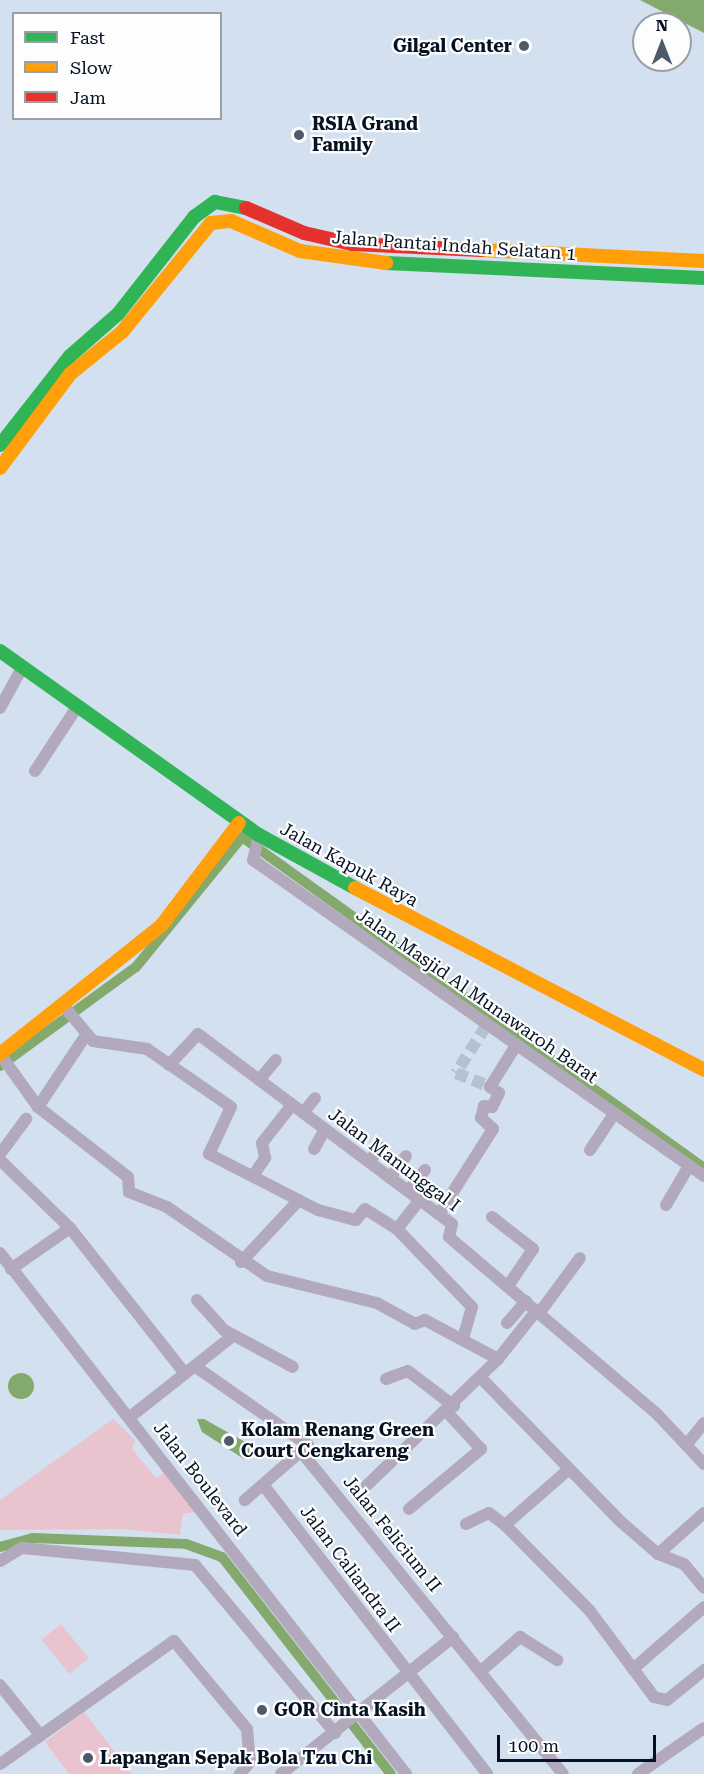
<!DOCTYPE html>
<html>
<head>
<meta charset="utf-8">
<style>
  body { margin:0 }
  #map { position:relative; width:704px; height:1774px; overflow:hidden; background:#d3e0ef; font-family:"Roboto Serif",serif }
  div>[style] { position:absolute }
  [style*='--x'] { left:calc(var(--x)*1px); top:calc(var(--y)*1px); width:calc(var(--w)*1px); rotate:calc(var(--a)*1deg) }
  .green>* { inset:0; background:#e9c4cf; transform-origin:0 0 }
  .water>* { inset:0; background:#83a96c }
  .round { border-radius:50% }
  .canal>* { height:10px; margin:-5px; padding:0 5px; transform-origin:5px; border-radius:5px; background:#83a96c }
  .street-tunnel>* { height:12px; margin-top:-6px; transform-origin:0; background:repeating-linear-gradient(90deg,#b4c1d0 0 12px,transparent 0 18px) }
  .street>* { height:12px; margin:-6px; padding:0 6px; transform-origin:6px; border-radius:6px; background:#b2aabc }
  .fast>* { height:14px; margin:-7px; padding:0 7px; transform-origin:7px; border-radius:7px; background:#30b455 }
  .slow>* { height:14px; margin:-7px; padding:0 7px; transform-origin:7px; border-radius:7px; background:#ff9f0a }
  .jam>* { height:14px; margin:-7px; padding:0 7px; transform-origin:7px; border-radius:7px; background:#e5322d }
  .dots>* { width:16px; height:16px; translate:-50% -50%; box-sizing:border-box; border:3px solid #fdfdfd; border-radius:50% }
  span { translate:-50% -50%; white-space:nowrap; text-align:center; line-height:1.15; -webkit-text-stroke:4.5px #fdfdfd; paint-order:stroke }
  .poi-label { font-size:18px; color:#041223; font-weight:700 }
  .right { translate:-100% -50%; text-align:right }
  .left { translate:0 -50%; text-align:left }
  .street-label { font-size:18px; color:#041223 }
  .legend { position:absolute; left:12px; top:12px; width:210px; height:108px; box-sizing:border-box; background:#fdfdfd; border:2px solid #999fa6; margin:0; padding:8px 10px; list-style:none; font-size:18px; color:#041223 }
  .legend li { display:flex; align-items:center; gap:12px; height:30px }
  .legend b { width:30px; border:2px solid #999fa6 }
  .north { position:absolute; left:632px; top:12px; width:60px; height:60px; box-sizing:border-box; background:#fdfdfd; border:2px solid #999fa6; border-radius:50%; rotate:0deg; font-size:16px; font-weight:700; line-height:24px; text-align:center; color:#041223 }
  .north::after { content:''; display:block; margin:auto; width:21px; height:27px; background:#4c5a6a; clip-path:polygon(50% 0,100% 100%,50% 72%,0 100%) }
  .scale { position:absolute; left:497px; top:1735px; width:159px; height:27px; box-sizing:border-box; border:3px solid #041223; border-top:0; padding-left:8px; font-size:18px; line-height:21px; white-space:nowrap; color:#041223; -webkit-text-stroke:4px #fdfdfd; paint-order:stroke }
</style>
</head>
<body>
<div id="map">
  <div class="green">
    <i style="clip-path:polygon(113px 1419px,135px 1440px,132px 1449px,156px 1478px,164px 1473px,195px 1512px,183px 1514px,180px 1535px,124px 1529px,0 1530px,0 1500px)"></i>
    <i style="left:61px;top:1624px;width:44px;height:25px;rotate:51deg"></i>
    <i style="clip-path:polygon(84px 1712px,132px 1774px,69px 1774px,45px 1742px)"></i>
  </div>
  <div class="water">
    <i style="clip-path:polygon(640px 0,704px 0,704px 33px)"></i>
    <i class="round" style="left:8px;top:1373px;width:26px;height:26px"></i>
    <i style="clip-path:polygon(197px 1419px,204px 1419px,258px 1449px,244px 1459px,202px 1432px)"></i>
  </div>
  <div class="canal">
    <i style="--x:0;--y:1066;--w:168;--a:-36.1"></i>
    <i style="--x:136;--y:967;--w:168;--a:-50.8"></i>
    <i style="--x:242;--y:837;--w:568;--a:35.62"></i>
    <i style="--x:0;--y:1547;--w:34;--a:-15"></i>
    <i style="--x:33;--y:1538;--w:153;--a:2.2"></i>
    <i style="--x:186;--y:1544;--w:38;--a:20"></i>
    <i style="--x:222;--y:1557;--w:275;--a:52.1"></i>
  </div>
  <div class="street-tunnel">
    <i style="--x:486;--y:1026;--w:56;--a:122.6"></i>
    <i style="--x:456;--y:1073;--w:37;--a:22"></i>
  </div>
  <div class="street">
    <i style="--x:0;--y:708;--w:46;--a:-61.2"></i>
    <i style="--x:35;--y:771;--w:77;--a:-56.7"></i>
    <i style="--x:259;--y:835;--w:26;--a:103"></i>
    <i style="--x:253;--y:860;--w:551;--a:35.02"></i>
    <i style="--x:63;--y:1005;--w:47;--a:50.2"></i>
    <i style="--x:93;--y:1041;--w:55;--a:8.4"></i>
    <i style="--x:147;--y:1049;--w:102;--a:34.6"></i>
    <i style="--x:231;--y:1107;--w:52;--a:115.1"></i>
    <i style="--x:209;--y:1154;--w:123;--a:27.2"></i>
    <i style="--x:318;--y:1210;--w:39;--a:15"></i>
    <i style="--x:356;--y:1220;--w:14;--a:-51"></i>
    <i style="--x:365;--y:1209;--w:38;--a:32"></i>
    <i style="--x:397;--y:1229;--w:108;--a:46.1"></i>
    <i style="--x:472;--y:1307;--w:33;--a:106"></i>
    <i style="--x:86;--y:1035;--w:87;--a:123.7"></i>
    <i style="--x:38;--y:1107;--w:114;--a:37.9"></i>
    <i style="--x:128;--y:1177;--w:15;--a:86"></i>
    <i style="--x:129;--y:1192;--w:41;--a:21.5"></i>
    <i style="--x:167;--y:1207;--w:121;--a:34.6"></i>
    <i style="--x:267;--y:1276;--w:113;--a:13.8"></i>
    <i style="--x:377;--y:1303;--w:43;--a:28.9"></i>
    <i style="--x:415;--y:1324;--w:11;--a:-22"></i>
    <i style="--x:425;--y:1320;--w:83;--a:28.1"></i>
    <i style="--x:498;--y:1359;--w:182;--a:136.1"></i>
    <i style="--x:0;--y:1054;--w:65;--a:54.4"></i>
    <i style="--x:169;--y:1065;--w:42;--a:-46.9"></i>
    <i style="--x:198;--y:1034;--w:317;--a:36.8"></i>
    <i style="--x:452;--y:1224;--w:13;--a:103"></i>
    <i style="--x:449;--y:1237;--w:272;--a:40.4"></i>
    <i style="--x:656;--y:1413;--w:70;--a:46.7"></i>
    <i style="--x:259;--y:1080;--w:26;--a:-50"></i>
    <i style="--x:303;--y:1113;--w:19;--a:-51"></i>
    <i style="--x:314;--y:1149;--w:23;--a:-61"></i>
    <i style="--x:590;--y:1150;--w:43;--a:-56.3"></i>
    <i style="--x:0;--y:1154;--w:44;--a:-53.4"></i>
    <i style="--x:0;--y:1160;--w:98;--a:44.2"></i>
    <i style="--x:369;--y:1162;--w:18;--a:-52"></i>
    <i style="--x:253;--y:1176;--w:22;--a:-56"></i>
    <i style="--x:265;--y:1158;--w:15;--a:-101"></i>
    <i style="--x:262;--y:1143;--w:48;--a:-51.7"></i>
    <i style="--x:390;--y:1178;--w:27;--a:-54"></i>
    <i style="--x:408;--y:1191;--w:27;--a:-51"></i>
    <i style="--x:666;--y:1205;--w:45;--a:-59.5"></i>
    <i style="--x:439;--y:1214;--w:101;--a:-57.6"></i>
    <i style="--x:493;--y:1129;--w:16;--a:-137"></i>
    <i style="--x:481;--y:1118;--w:12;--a:-76"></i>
    <i style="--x:484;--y:1106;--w:8;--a:7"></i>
    <i style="--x:492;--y:1107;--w:16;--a:-63"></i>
    <i style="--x:499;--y:1093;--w:11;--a:-146"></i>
    <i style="--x:490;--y:1087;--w:47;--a:-58"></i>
    <i style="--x:492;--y:1217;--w:52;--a:38"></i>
    <i style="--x:533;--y:1249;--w:45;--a:124"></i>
    <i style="--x:397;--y:1229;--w:37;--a:-52"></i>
    <i style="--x:0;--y:1253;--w:661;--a:52.07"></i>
    <i style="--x:241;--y:1262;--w:85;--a:-46.9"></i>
    <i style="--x:11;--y:1269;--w:72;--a:-34.8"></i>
    <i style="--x:70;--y:1228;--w:182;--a:51.7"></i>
    <i style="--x:197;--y:1300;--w:40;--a:48"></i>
    <i style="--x:224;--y:1330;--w:78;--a:28.2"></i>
    <i style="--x:540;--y:1312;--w:67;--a:-53.5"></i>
    <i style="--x:507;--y:1323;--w:29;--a:-49"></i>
    <i style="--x:498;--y:1359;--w:63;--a:-51.5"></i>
    <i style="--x:196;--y:1367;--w:136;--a:34.9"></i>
    <i style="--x:308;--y:1445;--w:84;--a:138.9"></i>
    <i style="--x:386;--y:1379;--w:23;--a:-20"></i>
    <i style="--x:408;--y:1371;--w:58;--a:37.3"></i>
    <i style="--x:482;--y:1379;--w:198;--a:45.8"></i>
    <i style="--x:620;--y:1521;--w:50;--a:41"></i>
    <i style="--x:658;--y:1554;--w:28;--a:21"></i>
    <i style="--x:684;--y:1564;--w:31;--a:50"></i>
    <i style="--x:130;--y:1417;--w:132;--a:-38.3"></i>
    <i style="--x:687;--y:1444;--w:27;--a:-51"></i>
    <i style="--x:303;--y:1454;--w:412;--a:50.9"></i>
    <i style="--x:568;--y:1470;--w:84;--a:138.9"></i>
    <i style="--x:505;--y:1525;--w:121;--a:45.3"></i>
    <i style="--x:590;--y:1611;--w:107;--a:53.3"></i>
    <i style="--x:654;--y:1697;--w:13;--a:13"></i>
    <i style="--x:667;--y:1700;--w:48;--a:-39"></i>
    <i style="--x:264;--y:1486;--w:364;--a:52.2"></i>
    <i style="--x:409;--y:1509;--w:94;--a:-39.8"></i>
    <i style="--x:481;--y:1449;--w:50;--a:-132.6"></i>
    <i style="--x:466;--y:1524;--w:25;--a:-26"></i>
    <i style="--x:489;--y:1513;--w:20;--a:37"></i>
    <i style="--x:658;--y:1554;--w:62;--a:-41.7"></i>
    <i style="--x:0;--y:1561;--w:26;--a:-31"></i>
    <i style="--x:22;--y:1548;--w:174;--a:5.6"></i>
    <i style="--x:195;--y:1565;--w:219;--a:50.2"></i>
    <i style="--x:633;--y:1669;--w:94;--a:-41.1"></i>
    <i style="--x:481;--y:1671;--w:52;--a:-41.1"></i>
    <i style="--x:520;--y:1637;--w:44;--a:31.9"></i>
    <i style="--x:0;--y:1685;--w:65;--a:51.2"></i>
    <i style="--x:0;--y:1764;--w:213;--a:-35.3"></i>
    <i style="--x:174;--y:1641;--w:114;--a:50.3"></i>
    <i style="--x:247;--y:1729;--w:33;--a:85"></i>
    <i style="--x:250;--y:1762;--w:16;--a:130"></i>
    <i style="--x:281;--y:1774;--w:220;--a:-38.5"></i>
    <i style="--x:638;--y:1774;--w:80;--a:-34.9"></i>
  </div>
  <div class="fast">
    <i style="--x:386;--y:263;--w:318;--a:2.7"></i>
    <i style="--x:0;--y:445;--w:113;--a:-51.8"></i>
    <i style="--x:70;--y:356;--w:64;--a:-41.2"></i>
    <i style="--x:118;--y:314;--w:123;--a:-51.9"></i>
    <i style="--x:194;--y:217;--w:26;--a:-36"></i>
    <i style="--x:215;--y:202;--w:32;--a:11"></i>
    <i style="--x:0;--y:651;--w:318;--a:35.4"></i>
    <i style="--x:259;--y:835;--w:110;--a:28.9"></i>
  </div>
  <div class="slow">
    <i style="--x:481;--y:250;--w:223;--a:2.8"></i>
    <i style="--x:0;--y:468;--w:117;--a:-53.3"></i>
    <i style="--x:70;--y:374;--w:67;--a:-38.9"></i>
    <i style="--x:122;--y:332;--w:141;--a:-50.8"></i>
    <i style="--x:211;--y:223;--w:20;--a:-6"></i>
    <i style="--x:231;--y:221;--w:75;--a:23.5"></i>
    <i style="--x:300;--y:251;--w:87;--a:7.9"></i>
    <i style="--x:355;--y:888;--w:394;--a:27.5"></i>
    <i style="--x:0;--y:1054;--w:206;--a:-38.5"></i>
    <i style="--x:161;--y:926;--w:129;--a:-52.9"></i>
  </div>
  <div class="jam">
    <i style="--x:246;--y:208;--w:63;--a:23.3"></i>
    <i style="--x:304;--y:233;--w:49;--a:12.9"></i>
    <i style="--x:352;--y:244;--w:129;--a:2.7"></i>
  </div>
  <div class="dots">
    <i style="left:524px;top:46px;background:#4c5a6a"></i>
    <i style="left:299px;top:135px;background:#4c5a6a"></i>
    <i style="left:229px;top:1441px;background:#4c5a6a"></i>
    <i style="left:262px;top:1710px;background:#4c5a6a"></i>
    <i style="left:88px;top:1758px;background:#4c5a6a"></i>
  </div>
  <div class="poi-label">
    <span class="right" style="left:512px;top:46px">Gilgal Center</span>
    <span class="left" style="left:312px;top:135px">RSIA Grand<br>Family</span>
    <span class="left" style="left:241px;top:1441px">Kolam Renang Green<br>Court Cengkareng</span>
    <span class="left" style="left:274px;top:1710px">GOR Cinta Kasih</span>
    <span class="left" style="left:100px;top:1758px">Lapangan Sepak Bola Tzu Chi</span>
  </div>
  <div class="street-label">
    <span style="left:454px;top:246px;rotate:4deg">Jalan Pantai Indah Selatan 1</span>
    <span style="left:349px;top:865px;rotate:29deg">Jalan Kapuk Raya</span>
    <span style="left:477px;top:996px;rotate:35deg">Jalan Masjid Al Munawaroh Barat</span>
    <span style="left:394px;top:1160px;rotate:37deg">Jalan Manunggal I</span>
    <span style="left:200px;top:1479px;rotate:52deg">Jalan Boulevard</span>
    <span style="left:392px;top:1534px;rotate:51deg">Jalan Felicium II</span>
    <span style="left:350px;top:1569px;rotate:53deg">Jalan Caliandra II</span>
  </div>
  <ul class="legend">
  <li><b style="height:8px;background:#30b455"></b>Fast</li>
  <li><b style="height:8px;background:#ff9f0a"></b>Slow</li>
  <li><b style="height:8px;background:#e5322d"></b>Jam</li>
  </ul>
  <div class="north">N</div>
  <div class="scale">100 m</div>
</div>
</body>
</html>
